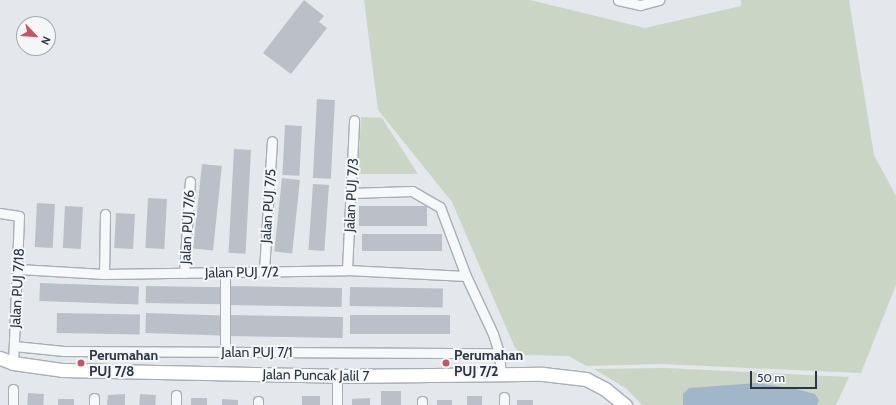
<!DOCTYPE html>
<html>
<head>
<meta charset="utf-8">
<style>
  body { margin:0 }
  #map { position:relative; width:896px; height:405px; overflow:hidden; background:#e4e7eb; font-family:Cabin,sans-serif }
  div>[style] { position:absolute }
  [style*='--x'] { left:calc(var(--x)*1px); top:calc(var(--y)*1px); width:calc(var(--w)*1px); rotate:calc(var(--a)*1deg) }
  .green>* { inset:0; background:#cad5c6 }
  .water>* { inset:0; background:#a2b6c9 }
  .building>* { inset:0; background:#bbc0c8; transform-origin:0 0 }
  .roads { filter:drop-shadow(1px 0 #a9aeb5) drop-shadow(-1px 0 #a9aeb5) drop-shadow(0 1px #a9aeb5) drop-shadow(0 -1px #a9aeb5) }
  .street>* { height:9px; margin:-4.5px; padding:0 4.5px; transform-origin:4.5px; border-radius:4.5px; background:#f7f8f9 }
  .secondary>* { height:13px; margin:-6.5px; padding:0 6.5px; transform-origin:6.5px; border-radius:6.5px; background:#fff }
  .dots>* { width:11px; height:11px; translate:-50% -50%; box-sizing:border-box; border:2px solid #f4f6f8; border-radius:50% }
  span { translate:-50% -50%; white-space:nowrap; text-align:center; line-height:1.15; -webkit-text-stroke:4px #f4f6f8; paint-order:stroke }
  .street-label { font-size:14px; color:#2c3543 }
  .poi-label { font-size:14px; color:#2c3543; font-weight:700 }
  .left { translate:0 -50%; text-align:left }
  .north { position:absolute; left:16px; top:16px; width:40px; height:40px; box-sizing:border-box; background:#f4f6f8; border:1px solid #a4a9b0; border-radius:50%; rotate:115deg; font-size:11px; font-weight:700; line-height:16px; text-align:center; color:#2c3543 }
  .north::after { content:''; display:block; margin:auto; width:14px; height:18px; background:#c85267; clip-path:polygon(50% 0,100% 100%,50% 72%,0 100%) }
  .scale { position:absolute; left:750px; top:371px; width:67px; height:18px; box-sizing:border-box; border:2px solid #2c3543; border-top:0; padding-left:5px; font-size:12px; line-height:14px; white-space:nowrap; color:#2c3543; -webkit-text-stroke:3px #f4f6f8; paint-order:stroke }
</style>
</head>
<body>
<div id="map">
  <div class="green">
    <i style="clip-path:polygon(364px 0,530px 0,645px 28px,741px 6px,741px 0,849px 0,874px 155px,896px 196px,896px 285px,861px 373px,661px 364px,586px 366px,569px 356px,523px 355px,515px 348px,452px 202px,378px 110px)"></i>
    <i style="clip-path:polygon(361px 117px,382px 118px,418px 174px,358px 174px)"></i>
    <i style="clip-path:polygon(664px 368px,849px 377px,836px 405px,642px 405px,627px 389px,594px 369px)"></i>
  </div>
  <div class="water">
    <i style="clip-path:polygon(757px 383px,796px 389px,815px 394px,819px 400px,817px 405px,683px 405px,683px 394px,689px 388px)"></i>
  </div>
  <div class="building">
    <i style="clip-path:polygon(304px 0,324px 16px,319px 22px,327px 28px,291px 74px,263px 53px)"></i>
    <i style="left:317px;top:99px;width:18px;height:79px;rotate:3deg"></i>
    <i style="left:285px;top:125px;width:17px;height:50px;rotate:3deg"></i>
    <i style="left:234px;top:149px;width:17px;height:104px;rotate:3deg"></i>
    <i style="left:202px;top:164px;width:20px;height:85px;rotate:6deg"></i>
    <i style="left:282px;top:178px;width:18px;height:74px;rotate:6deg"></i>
    <i style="left:313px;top:184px;width:16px;height:66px;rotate:4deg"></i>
    <i style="left:148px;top:198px;width:19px;height:50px;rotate:3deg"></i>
    <i style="left:37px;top:203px;width:18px;height:44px;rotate:3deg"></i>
    <i style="left:65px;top:206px;width:18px;height:42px;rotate:3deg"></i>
    <i style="left:359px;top:206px;width:68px;height:20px"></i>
    <i style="left:116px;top:213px;width:19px;height:35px;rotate:3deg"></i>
    <i style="left:442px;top:234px;width:17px;height:80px;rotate:90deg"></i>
    <i style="left:40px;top:283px;width:99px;height:18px;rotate:2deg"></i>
    <i style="left:146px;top:286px;width:75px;height:17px;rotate:1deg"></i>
    <i style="left:228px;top:286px;width:114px;height:19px;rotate:1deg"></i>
    <i style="left:350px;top:287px;width:93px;height:19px;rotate:1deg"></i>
    <i style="left:57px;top:313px;width:83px;height:20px;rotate:1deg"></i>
    <i style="left:146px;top:313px;width:75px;height:20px;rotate:2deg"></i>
    <i style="left:227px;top:315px;width:116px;height:21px;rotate:1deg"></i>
    <i style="left:450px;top:315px;width:19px;height:100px;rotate:90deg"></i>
    <i style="left:381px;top:391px;width:20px;height:14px"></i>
    <i style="left:28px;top:393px;width:16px;height:12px;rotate:4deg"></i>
    <i style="clip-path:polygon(125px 394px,125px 405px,107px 405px,108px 395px)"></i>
    <i style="left:140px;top:394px;width:16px;height:11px;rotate:4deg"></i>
    <i style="left:302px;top:396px;width:18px;height:9px"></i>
    <i style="left:467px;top:396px;width:15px;height:9px"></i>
    <i style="left:191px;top:398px;width:16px;height:7px"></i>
    <i style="clip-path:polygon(370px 398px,370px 405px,352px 405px,352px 399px)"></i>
    <i style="left:58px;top:399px;width:16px;height:6px"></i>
    <i style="clip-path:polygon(222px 399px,238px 400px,238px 405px,222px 405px)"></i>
    <i style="left:437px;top:400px;width:15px;height:5px"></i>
    <i style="left:517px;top:400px;width:16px;height:5px"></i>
  </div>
  <div class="roads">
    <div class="street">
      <i style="--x:618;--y:0;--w:23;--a:13"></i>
      <i style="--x:640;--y:5;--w:20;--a:-15"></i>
      <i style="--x:351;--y:193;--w:61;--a:-1.9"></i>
      <i style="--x:412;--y:191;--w:32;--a:30"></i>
      <i style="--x:440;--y:207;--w:74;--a:69.4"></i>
      <i style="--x:466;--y:276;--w:64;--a:65"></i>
      <i style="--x:493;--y:334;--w:20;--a:72"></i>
      <i style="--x:499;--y:353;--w:21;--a:85"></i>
      <i style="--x:0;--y:213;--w:19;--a:9"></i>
      <i style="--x:19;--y:216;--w:147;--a:92.3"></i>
      <i style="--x:19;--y:269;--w:85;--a:3.4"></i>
      <i style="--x:104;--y:274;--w:243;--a:-0.9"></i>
      <i style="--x:347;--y:270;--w:119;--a:2.9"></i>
      <i style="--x:347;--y:270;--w:150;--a:-87.3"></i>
      <i style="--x:264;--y:271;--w:130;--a:-86.5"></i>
      <i style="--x:225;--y:272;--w:80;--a:90"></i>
      <i style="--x:184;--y:273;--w:92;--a:-86.3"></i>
      <i style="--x:104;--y:274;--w:60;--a:-89"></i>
      <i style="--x:14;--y:346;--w:50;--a:5.7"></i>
      <i style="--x:64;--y:351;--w:435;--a:0.3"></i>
      <i style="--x:13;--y:405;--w:16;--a:-90"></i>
      <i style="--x:94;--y:405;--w:7;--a:-90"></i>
      <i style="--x:176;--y:405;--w:10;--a:-90"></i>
      <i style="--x:258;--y:405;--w:4;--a:-90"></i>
      <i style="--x:337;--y:405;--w:29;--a:-90"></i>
      <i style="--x:422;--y:405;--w:4;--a:-90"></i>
      <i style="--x:504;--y:405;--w:8;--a:-90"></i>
    </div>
    <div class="secondary">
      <i style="--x:0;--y:358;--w:14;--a:21"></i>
      <i style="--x:13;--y:363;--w:49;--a:8.1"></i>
      <i style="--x:62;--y:370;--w:275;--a:1.2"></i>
      <i style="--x:337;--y:376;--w:206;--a:-0.6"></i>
      <i style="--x:543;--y:374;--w:43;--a:6.6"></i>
      <i style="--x:586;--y:379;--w:21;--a:28"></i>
      <i style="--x:605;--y:389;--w:26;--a:39"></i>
    </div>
  </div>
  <div class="dots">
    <i style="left:81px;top:363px;background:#c85267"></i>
    <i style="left:446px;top:363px;background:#c85267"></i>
  </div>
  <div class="street-label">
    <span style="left:351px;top:195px;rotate:-87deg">Jalan PUJ 7/3</span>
    <span style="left:268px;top:206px;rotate:-86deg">Jalan PUJ 7/5</span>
    <span style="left:187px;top:227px;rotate:-87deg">Jalan PUJ 7/6</span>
    <span style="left:242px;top:272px;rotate:-1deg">Jalan PUJ 7/2</span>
    <span style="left:17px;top:288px;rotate:-87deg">Jalan PUJ 7/18</span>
    <span style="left:257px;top:352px">Jalan PUJ 7/1</span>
    <span style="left:316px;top:375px;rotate:1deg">Jalan Puncak Jalil 7</span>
  </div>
  <div class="poi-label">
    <span class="left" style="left:89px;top:363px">Perumahan<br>PUJ 7/8</span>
    <span class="left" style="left:454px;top:363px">Perumahan<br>PUJ 7/2</span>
  </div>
  <div class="north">N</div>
  <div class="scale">50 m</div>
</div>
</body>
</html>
